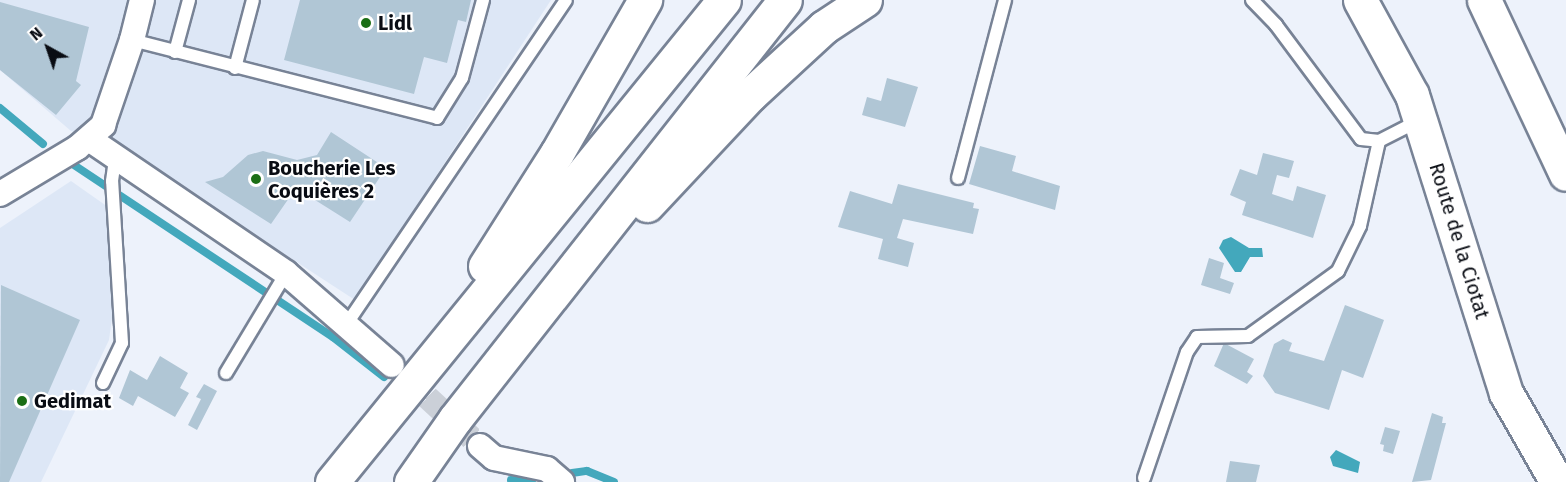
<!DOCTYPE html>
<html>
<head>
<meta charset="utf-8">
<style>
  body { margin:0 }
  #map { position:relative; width:1566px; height:482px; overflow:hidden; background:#edf2fb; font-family:"Fira Sans",sans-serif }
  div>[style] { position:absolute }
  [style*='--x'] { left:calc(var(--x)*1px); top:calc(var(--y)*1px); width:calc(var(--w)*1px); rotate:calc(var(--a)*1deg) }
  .built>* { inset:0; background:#dde7f6 }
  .water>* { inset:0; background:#43a8bc }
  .stream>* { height:8px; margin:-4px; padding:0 4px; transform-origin:4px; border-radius:4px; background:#43a8bc }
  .building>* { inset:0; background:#b0c6d5 }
  .minor-tunnel>* { height:24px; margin-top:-12px; transform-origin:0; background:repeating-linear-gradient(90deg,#cbd0d8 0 24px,transparent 0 36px) }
  .roads { filter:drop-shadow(2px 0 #788396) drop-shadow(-2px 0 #788396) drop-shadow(0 2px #788396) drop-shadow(0 -2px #788396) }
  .service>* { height:12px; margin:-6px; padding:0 6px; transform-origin:6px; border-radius:6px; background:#fff }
  .minor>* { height:24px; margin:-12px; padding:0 12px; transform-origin:12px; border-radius:12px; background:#fff }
  .secondary>* { height:33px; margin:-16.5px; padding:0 16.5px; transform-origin:16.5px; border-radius:16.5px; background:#fff }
  .motorway>* { height:33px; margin:-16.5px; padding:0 16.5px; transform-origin:16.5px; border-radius:16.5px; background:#fff }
  .dots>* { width:16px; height:16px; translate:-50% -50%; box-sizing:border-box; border:3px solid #fff; border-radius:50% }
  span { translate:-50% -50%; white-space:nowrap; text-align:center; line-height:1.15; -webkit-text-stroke:4.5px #fff; paint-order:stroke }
  .poi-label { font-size:20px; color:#090c13; font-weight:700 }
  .left { translate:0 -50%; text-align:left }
  .street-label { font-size:20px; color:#090c13 }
  .north { position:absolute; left:18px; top:18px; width:60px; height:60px; -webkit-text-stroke:4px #fff; paint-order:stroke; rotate:320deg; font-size:16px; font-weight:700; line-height:24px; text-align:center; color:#090c13 }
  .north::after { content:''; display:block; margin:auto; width:21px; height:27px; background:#090c13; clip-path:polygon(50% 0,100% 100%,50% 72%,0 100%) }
</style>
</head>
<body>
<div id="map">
  <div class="built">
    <i style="clip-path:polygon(0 0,551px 0,355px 300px,123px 149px,71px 131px,0 70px)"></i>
    <i style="clip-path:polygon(71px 181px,108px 207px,114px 303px,109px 340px,41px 482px,0 482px,0 228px)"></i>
  </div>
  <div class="water">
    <i style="clip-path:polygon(1231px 237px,1249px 248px,1262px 248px,1263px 257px,1250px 257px,1241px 272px,1235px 272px,1219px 248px,1223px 240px)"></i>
    <i style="clip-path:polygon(1336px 450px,1360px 462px,1358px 473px,1333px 466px,1330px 457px)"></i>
  </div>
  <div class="stream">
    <i style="--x:0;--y:108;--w:56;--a:39.9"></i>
    <i style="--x:74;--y:165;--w:311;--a:33.6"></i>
    <i style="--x:333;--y:337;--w:65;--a:38.1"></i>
    <i style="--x:572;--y:473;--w:15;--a:-8"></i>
    <i style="--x:587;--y:471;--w:29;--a:22"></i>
    <i style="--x:511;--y:480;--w:21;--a:5"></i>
  </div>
  <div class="building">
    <i style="clip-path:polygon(300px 0,471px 0,466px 22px,458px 20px,447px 63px,424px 57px,414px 94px,284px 60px)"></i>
    <i style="clip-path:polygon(0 2px,89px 27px,76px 81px,81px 85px,56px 115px,0 70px)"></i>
    <i style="clip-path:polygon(887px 78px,918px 87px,905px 127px,862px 115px,867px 97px,881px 101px)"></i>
    <i style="clip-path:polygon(331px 132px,386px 168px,350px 222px,296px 188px,271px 224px,205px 182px,223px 177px,248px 155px,263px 151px,297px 160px,317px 155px)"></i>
    <i style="clip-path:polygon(980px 146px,1016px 156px,1012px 171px,1060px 186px,1055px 210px,969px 184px)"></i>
    <i style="clip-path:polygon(1263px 153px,1294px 161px,1289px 178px,1277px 175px,1272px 194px,1293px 201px,1297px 186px,1326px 195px,1313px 238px,1242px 215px,1246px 202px,1230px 195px,1240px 169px,1257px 175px)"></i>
    <i style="clip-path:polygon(898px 184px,974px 203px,973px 208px,979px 209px,973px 234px,903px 219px,897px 238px,914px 243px,908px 267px,878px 259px,883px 239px,838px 227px,850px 191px,892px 204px)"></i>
    <i style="clip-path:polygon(1209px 258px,1224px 263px,1220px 278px,1234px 283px,1230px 294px,1201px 285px)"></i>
    <i style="clip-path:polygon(1px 285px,80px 320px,9px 482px,0 482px)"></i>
    <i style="clip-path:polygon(1345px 305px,1384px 320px,1363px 378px,1342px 370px,1329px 410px,1275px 393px,1263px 376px,1274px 344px,1283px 339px,1292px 343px,1289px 351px,1324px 361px)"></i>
    <i style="clip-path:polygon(1224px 343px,1254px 359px,1247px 372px,1253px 376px,1247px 384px,1214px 366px)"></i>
    <i style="clip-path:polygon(160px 356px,188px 373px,180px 388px,189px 393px,175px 417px,138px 396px,133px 406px,119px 398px,130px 370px,147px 380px)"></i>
    <i style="clip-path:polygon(204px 384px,217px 391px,197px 430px,188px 425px,201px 399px,196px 397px)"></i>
    <i style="clip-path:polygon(1432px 413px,1443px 417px,1442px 423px,1446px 423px,1431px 480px,1412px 482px)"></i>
    <i style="clip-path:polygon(1385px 427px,1400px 431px,1393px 454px,1383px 451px,1384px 445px,1380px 444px)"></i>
    <i style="clip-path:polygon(1230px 461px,1260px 465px,1256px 482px,1226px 482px)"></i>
  </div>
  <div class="minor-tunnel">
    <i style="--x:401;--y:373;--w:108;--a:42.7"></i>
  </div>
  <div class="roads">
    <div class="service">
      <i style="--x:1252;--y:0;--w:35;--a:46"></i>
      <i style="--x:1276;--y:25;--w:142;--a:53.3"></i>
      <i style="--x:1361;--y:139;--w:18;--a:6"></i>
      <i style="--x:1379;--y:141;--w:46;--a:-27.1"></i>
      <i style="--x:132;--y:40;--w:315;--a:14.3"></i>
      <i style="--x:437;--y:118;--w:47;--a:-58"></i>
      <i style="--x:462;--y:78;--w:81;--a:-74.9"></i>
      <i style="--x:175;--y:52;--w:54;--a:-74.9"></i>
      <i style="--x:235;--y:68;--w:70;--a:-75.2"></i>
      <i style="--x:958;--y:178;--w:184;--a:-75.2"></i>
      <i style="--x:346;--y:325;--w:392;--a:-55.9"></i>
      <i style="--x:226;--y:373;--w:117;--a:-59"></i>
      <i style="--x:103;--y:383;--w:44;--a:-64.6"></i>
      <i style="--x:122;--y:343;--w:162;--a:-93.5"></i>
      <i style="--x:112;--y:181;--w:21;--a:-82"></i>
      <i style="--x:1144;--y:478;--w:133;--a:-71.2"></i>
      <i style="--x:1187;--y:352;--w:18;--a:-56"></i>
      <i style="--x:1197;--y:337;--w:51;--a:-1.1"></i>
      <i style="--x:1248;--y:336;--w:111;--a:-35.8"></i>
      <i style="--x:1338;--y:271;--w:50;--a:-63.9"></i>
      <i style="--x:1360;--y:226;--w:87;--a:-77.4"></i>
    </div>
    <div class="minor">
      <i style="--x:89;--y:139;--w:238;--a:34.2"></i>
      <i style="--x:286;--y:273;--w:140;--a:41"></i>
      <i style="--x:0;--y:194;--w:90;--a:-30.9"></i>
      <i style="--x:77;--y:148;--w:35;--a:-41"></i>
      <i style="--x:103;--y:125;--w:90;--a:-71.2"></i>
      <i style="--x:132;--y:40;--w:41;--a:-76"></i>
      <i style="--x:480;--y:446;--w:18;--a:41"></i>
      <i style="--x:494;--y:458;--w:54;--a:11.7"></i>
      <i style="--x:547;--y:469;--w:20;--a:41"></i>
    </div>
    <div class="secondary">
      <i style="--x:1360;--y:0;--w:108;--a:61.3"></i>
      <i style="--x:1412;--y:95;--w:312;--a:72.5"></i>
      <i style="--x:1506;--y:393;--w:103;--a:60.2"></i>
    </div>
    <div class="motorway">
      <i style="--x:1484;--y:0;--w:192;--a:64.8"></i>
      <i style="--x:647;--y:205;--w:151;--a:-46.9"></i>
      <i style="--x:750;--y:95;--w:100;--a:-42.6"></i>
      <i style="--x:824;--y:27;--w:49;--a:-33.4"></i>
      <i style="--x:485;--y:266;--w:134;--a:-57.5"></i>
      <i style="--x:557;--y:153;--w:177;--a:-60.1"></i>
      <i style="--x:332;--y:482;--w:621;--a:-50.88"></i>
      <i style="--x:411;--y:482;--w:77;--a:-55.1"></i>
      <i style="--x:455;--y:419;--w:533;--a:-51.78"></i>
    </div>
  </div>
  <div class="dots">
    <i style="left:366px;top:23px;background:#1b6e15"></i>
    <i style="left:256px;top:179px;background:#1b6e15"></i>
    <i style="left:22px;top:401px;background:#1b6e15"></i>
  </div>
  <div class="poi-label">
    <span class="left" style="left:378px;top:23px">Lidl</span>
    <span class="left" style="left:268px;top:180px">Boucherie Les<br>Coquières 2</span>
    <span class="left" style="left:34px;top:401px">Gedimat</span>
  </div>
  <div class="street-label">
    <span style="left:1459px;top:241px;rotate:73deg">Route de la Ciotat</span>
  </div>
  <div class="north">N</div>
</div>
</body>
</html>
